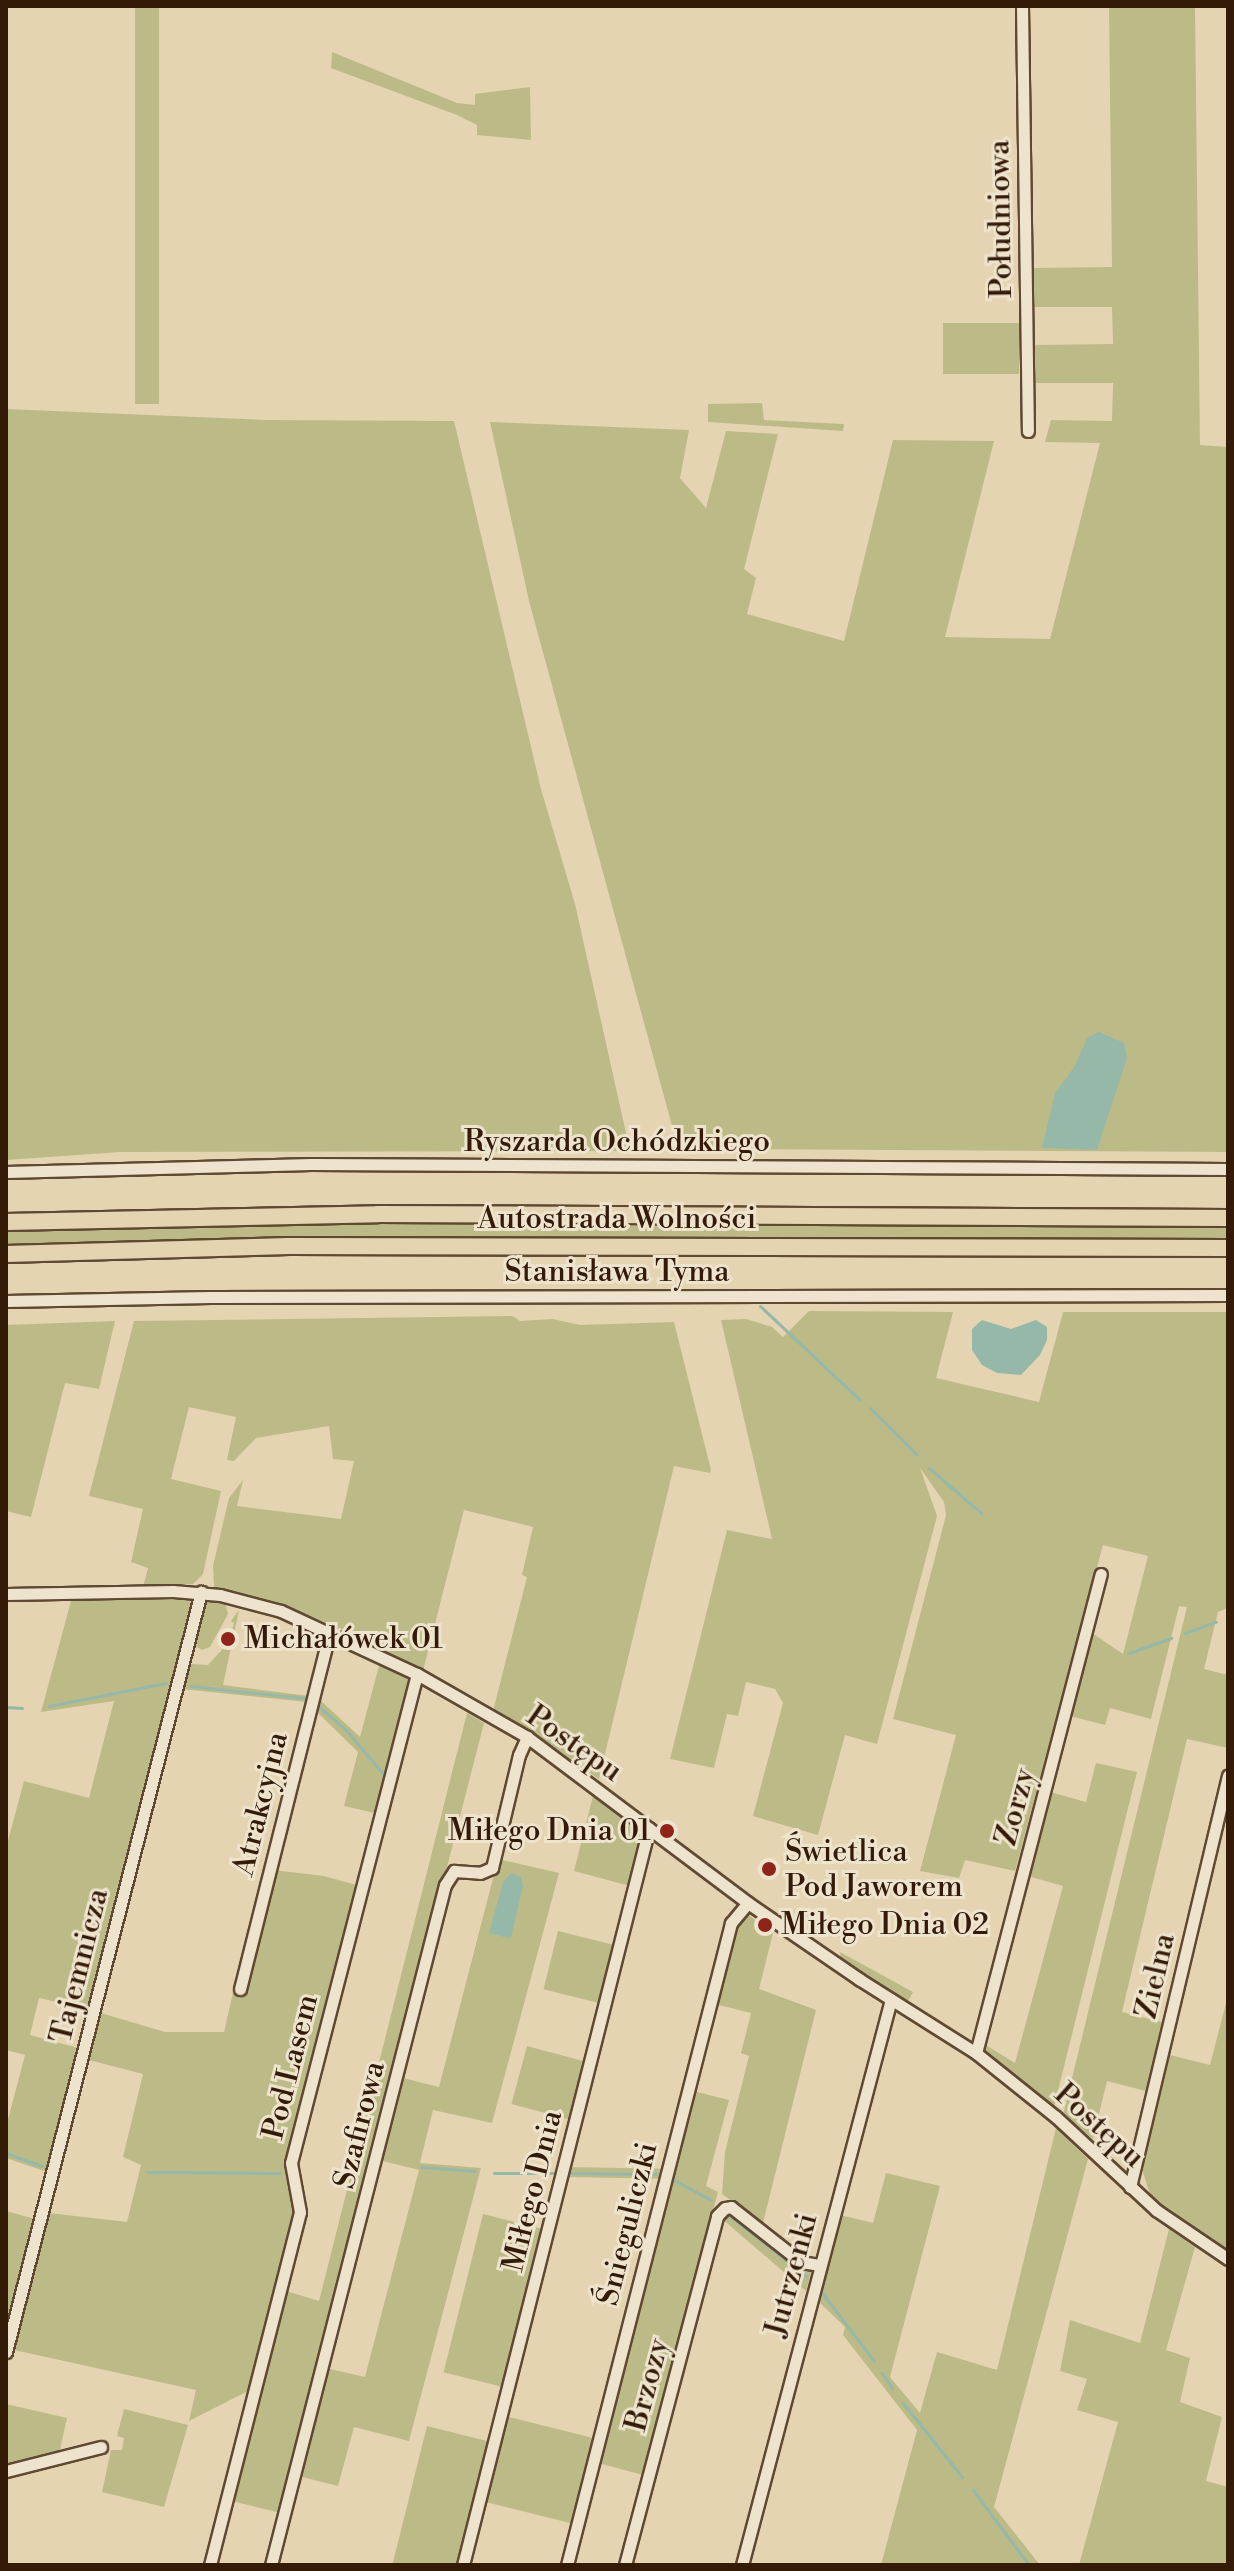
<!DOCTYPE html>
<html>
<head>
<meta charset="utf-8">
<style>
  body { margin:0 }
  #map { position:relative; width:1234px; height:2571px; overflow:hidden; background:#e5d4b2; font-family:"Libre Bodoni",serif }
  div>[style] { position:absolute }
  [style*='--x'] { left:calc(var(--x)*1px); top:calc(var(--y)*1px); width:calc(var(--w)*1px); rotate:calc(var(--a)*1deg) }
  .green>* { inset:0; background:#bcbb87; transform-origin:0 0 }
  .water>* { inset:0; background:#96b8a8 }
  .stream>* { height:3px; margin:-1.5px; padding:0 1.5px; transform-origin:1.5px; border-radius:1.5px; background:#96b8a8 }
  .roads { filter:drop-shadow(2px 0 #604932) drop-shadow(-2px 0 #604932) drop-shadow(0 2px #604932) drop-shadow(0 -2px #604932) }
  .minor>* { height:11px; margin:-5.5px; padding:0 5.5px; transform-origin:5.5px; border-radius:5.5px; background:#eee3cd }
  .highway>* { height:16px; margin:-8px; padding:0 8px; transform-origin:8px; border-radius:8px; background:#e5d4b2 }
  .dots>* { width:22px; height:22px; translate:-50% -50%; box-sizing:border-box; border:4px solid #eee3cd; border-radius:50% }
  span { translate:-50% -50%; white-space:nowrap; text-align:center; line-height:1.15; -webkit-text-stroke:6px #eee3cd; paint-order:stroke }
  .street-label { font-size:30px; color:#331b08 }
  .poi-label { font-size:30px; color:#331b08 }
  .left { translate:0 -50%; text-align:left }
  .right { translate:-100% -50%; text-align:right }
  .frame { position:absolute; inset:0; border:8px solid #331b08; pointer-events:none }
</style>
</head>
<body>
<div id="map">
  <div class="green">
    <i style="left:135px;top:6px;width:24px;height:398px"></i>
    <i style="clip-path:polygon(1109px 6px,1195px 6px,1200px 445px,1228px 447px,1228px 1152px,713px 1149px,677px 1144px,529px 601px,490px 422px,689px 430px,680px 478px,706px 508px,726px 431px,778px 434px,744px 569px,756px 578px,747px 614px,844px 641px,893px 440px,994px 441px,945px 637px,1050px 639px,1100px 443px,1045px 442px,1051px 420px,1112px 421px,1113px 383px,1034px 383px,1035px 345px,1113px 344px,1112px 307px,1034px 307px,1034px 268px,1112px 267px)"></i>
    <i style="clip-path:polygon(332px 52px,457px 103px,475px 105px,475px 94px,530px 87px,531px 140px,477px 135px,477px 125px,457px 115px,331px 68px)"></i>
    <i style="left:943px;top:323px;width:76px;height:51px"></i>
    <i style="clip-path:polygon(762px 403px,764px 420px,844px 424px,843px 431px,708px 422px,708px 404px)"></i>
    <i style="clip-path:polygon(6px 409px,267px 420px,454px 421px,541px 789px,575px 904px,630px 1151px,121px 1152px,6px 1160px)"></i>
    <i style="clip-path:polygon(342px 1222px,1228px 1225px,1228px 1242px,253px 1239px,6px 1247px,6px 1229px)"></i>
    <i style="clip-path:polygon(809px 1311px,953px 1312px,936px 1378px,1039px 1402px,1063px 1312px,1228px 1312px,1228px 1608px,1218px 1612px,1204px 1669px,1228px 1675px,1228px 1748px,1187px 1739px,1122px 2012px,1162px 2022px,1146px 2091px,1107px 2081px,1093px 2139px,1063px 2115px,1187px 1607px,1179px 1606px,1151px 1719px,1110px 1708px,1105px 1725px,1070px 1716px,1092px 1633px,1123px 1654px,1148px 1556px,1103px 1545px,1015px 1871px,965px 1860px,959px 1878px,920px 1871px,956px 1735px,893px 1719px,946px 1515px,944px 1502px,920px 1468px,937px 1516px,877px 1744px,845px 1735px,818px 1835px,753px 1816px,783px 1703px,775px 1689px,746px 1682px,738px 1716px,727px 1714px,714px 1768px,670px 1759px,727px 1530px,772px 1539px,721px 1320px,746px 1319px,772px 1327px,783px 1337px)"></i>
    <i style="clip-path:polygon(513px 1316px,520px 1321px,553px 1319px,580px 1325px,674px 1322px,711px 1470px,710px 1473px,674px 1466px,599px 1779px,493px 1711px,527px 1577px,522px 1575px,533px 1527px,464px 1510px,423px 1671px,339px 1628px,295px 1610px,214px 1587px,213px 1566px,229px 1498px,243px 1480px,237px 1506px,341px 1519px,354px 1461px,333px 1459px,329px 1426px,256px 1438px,234px 1461px,227px 1460px,236px 1417px,189px 1407px,171px 1479px,221px 1491px,203px 1574px,193px 1584px,143px 1587px,148px 1568px,131px 1562px,143px 1509px,89px 1496px,134px 1321px)"></i>
    <i style="clip-path:polygon(115px 1321px,99px 1389px,65px 1383px,31px 1517px,6px 1511px,6px 1325px)"></i>
    <i style="clip-path:polygon(181px 1597px,191px 1602px,88px 2009px,39px 1998px,30px 2035px,78px 2048px,47px 2172px,6px 2158px,6px 2127px,25px 2055px,6px 2050px,6px 1848px,24px 1781px,89px 1798px,114px 1701px,41px 1712px,71px 1601px)"></i>
    <i style="clip-path:polygon(217px 1600px,225px 1602px,228px 1614px,210px 1647px,202px 1650px,194px 1645px,203px 1603px)"></i>
    <i style="clip-path:polygon(239px 1610px,223px 1685px,309px 1696px,307px 1702px,182px 1689px,190px 1664px,208px 1665px,228px 1643px,234px 1623px,231px 1621px)"></i>
    <i style="clip-path:polygon(380px 1662px,413px 1679px,379px 1814px,344px 1806px,358px 1752px,315px 1710px,318px 1698px,360px 1737px)"></i>
    <i style="clip-path:polygon(467px 1713px,484px 1723px,281px 2513px,232px 2501px,286px 2291px,319px 2301px)"></i>
    <i style="clip-path:polygon(1096px 1763px,1137px 1772px,1054px 2107px,982px 2051px,984px 2044px,1015px 2063px,1063px 1886px,1028px 1876px,1050px 1792px,1086px 1802px)"></i>
    <i style="clip-path:polygon(593px 1796px,644px 1834px,630px 1886px,574px 1871px)"></i>
    <i style="clip-path:polygon(498px 1859px,559px 1873px,492px 2123px,433px 2110px,420px 2163px,481px 2168px,409px 2441px,354px 2427px,338px 2486px,298px 2476px,326px 2368px,365px 2377px,419px 2170px,379px 2160px,399px 2077px,439px 2087px)"></i>
    <i style="clip-path:polygon(273px 1870px,324px 1876px,360px 1886px,286px 2168px,287px 2181px,297px 2200px,297px 2212px,250px 2390px,189px 2421px,196px 2390px,14px 2350px,49px 2213px,127px 2222px,141px 2165px,123px 2157px,143px 2074px,89px 2060px,101px 2013px,165px 2032px,224px 2032px,233px 1993px,241px 1996px)"></i>
    <i style="clip-path:polygon(747px 1914px,773px 1933px,759px 1989px,816px 2010px,763px 2223px,722px 2194px,725px 2152px,749px 2056px,741px 2053px,751px 2013px,715px 2004px,738px 1917px)"></i>
    <i style="left:558px;top:1931px;width:59px;height:60px;rotate:14deg"></i>
    <i style="clip-path:polygon(840px 1952px,913px 1992px,907px 2003px,841px 1961px)"></i>
    <i style="clip-path:polygon(1228px 1995px,1228px 2252px,1151px 2198px,1142px 2169px,1170px 2055px,1210px 2065px)"></i>
    <i style="left:527px;top:2046px;width:60px;height:60px;rotate:15deg"></i>
    <i style="clip-path:polygon(693px 2091px,729px 2100px,706px 2186px,718px 2192px,643px 2475px,598px 2463px)"></i>
    <i style="clip-path:polygon(1056px 2128px,1088px 2159px,994px 2507px,1040px 2565px,881px 2565px,917px 2430px,843px 2335px,845px 2327px,818px 2301px,840px 2215px,873px 2223px,886px 2173px,940px 2186px,890px 2377px,920px 2413px,937px 2352px,997px 2370px)"></i>
    <i style="left:568px;top:2167px;width:94px;height:10px;rotate:1deg"></i>
    <i style="clip-path:polygon(6px 2211px,35px 2219px,6px 2330px)"></i>
    <i style="left:483px;top:2214px;width:61px;height:163px;rotate:14deg"></i>
    <i style="clip-path:polygon(734px 2214px,811px 2272px,806px 2291px,722px 2219px)"></i>
    <i style="clip-path:polygon(1169px 2229px,1195px 2247px,1166px 2350px,1190px 2358px,1180px 2402px,1222px 2417px,1206px 2481px,1228px 2487px,1228px 2565px,1079px 2565px,1118px 2422px,1077px 2410px,1087px 2379px,1060px 2371px,1070px 2320px,1140px 2343px)"></i>
    <i style="clip-path:polygon(6px 2404px,67px 2418px,59px 2454px,6px 2468px)"></i>
    <i style="clip-path:polygon(124px 2409px,188px 2425px,164px 2507px,102px 2492px,111px 2450px,122px 2450px,124px 2438px,117px 2436px)"></i>
    <i style="left:505px;top:2416px;width:93px;height:88px;rotate:14deg"></i>
    <i style="left:427px;top:2426px;width:63px;height:144px;rotate:14deg"></i>
  </div>
  <div class="water">
    <i style="clip-path:polygon(1099px 1032px,1124px 1043px,1127px 1058px,1097px 1150px,1042px 1148px,1055px 1093px,1075px 1066px,1087px 1038px)"></i>
    <i style="clip-path:polygon(982px 1320px,1011px 1329px,1036px 1320px,1047px 1327px,1047px 1340px,1040px 1355px,1021px 1375px,997px 1373px,982px 1365px,972px 1350px,972px 1329px)"></i>
    <i style="clip-path:polygon(511px 1873px,521px 1877px,523px 1886px,511px 1937px,508px 1938px,489px 1933px,503px 1882px)"></i>
  </div>
  <div class="stream">
    <i style="--x:760;--y:1306;--w:136;--a:43.2"></i>
    <i style="--x:870;--y:1408;--w:66;--a:45"></i>
    <i style="--x:929;--y:1468;--w:69;--a:40.9"></i>
    <i style="--x:1185;--y:1633;--w:33;--a:-20"></i>
    <i style="--x:1129;--y:1653;--w:45;--a:-19.7"></i>
    <i style="--x:190;--y:1686;--w:116;--a:6"></i>
    <i style="--x:317;--y:1705;--w:38;--a:41"></i>
    <i style="--x:346;--y:1730;--w:60;--a:49.7"></i>
    <i style="--x:49;--y:1706;--w:119;--a:-11.1"></i>
    <i style="--x:6;--y:1707;--w:16;--a:4"></i>
    <i style="--x:6;--y:2153;--w:38;--a:20"></i>
    <i style="--x:421;--y:2167;--w:54;--a:4.2"></i>
    <i style="--x:148;--y:2172;--w:132;--a:0.4"></i>
    <i style="--x:494;--y:2173;--w:59;--a:0"></i>
    <i style="--x:568;--y:2173;--w:88;--a:0.7"></i>
    <i style="--x:674;--y:2180;--w:42;--a:28.4"></i>
    <i style="--x:730;--y:2216;--w:97;--a:38.3"></i>
    <i style="--x:823;--y:2294;--w:84;--a:52.7"></i>
    <i style="--x:882;--y:2373;--w:18;--a:56"></i>
    <i style="--x:903;--y:2403;--w:95;--a:51.4"></i>
    <i style="--x:973;--y:2490;--w:94;--a:53.3"></i>
  </div>
  <div class="roads">
    <div class="minor">
      <i style="--x:1022;--y:6;--w:425;--a:89.2"></i>
      <i style="--x:6;--y:1172;--w:305;--a:-1.5"></i>
      <i style="--x:311;--y:1164;--w:917;--a:0.31"></i>
      <i style="--x:6;--y:1301;--w:204;--a:-1.1"></i>
      <i style="--x:210;--y:1297;--w:1018;--a:-0.11"></i>
      <i style="--x:6;--y:1594;--w:167;--a:-1"></i>
      <i style="--x:173;--y:1591;--w:47;--a:4.9"></i>
      <i style="--x:220;--y:1595;--w:63;--a:14.7"></i>
      <i style="--x:281;--y:1611;--w:150;--a:24.9"></i>
      <i style="--x:417;--y:1674;--w:127;--a:29.8"></i>
      <i style="--x:527;--y:1737;--w:276;--a:36.9"></i>
      <i style="--x:748;--y:1903;--w:135;--a:34.4"></i>
      <i style="--x:859;--y:1979;--w:138;--a:32.3"></i>
      <i style="--x:976;--y:2053;--w:102;--a:38.7"></i>
      <i style="--x:1056;--y:2117;--w:137;--a:42.9"></i>
      <i style="--x:1156;--y:2210;--w:87;--a:34.2"></i>
      <i style="--x:240;--y:1989;--w:368;--a:-75.9"></i>
      <i style="--x:976;--y:2053;--w:495;--a:-75.4"></i>
      <i style="--x:1130;--y:2187;--w:423;--a:-76.6"></i>
      <i style="--x:6;--y:2352;--w:785;--a:-75.61"></i>
      <i style="--x:6;--y:2471;--w:98;--a:-14.2"></i>
      <i style="--x:210;--y:2565;--w:364;--a:-75.7"></i>
      <i style="--x:300;--y:2212;--w:50;--a:-100.4"></i>
      <i style="--x:291;--y:2163;--w:505;--a:-75.55"></i>
      <i style="--x:271;--y:2565;--w:702;--a:-75.65"></i>
      <i style="--x:445;--y:1885;--w:17;--a:-57"></i>
      <i style="--x:454;--y:1871;--w:26;--a:4"></i>
      <i style="--x:480;--y:1873;--w:13;--a:-23"></i>
      <i style="--x:492;--y:1868;--w:116;--a:-76.6"></i>
      <i style="--x:519;--y:1755;--w:20;--a:-66"></i>
      <i style="--x:463;--y:2565;--w:760;--a:-75.84"></i>
      <i style="--x:567;--y:2565;--w:663;--a:-75.67"></i>
      <i style="--x:731;--y:1923;--w:26;--a:-50"></i>
      <i style="--x:625;--y:2565;--w:361;--a:-75.2"></i>
      <i style="--x:717;--y:2216;--w:11;--a:-45"></i>
      <i style="--x:725;--y:2208;--w:6;--a:-9"></i>
      <i style="--x:731;--y:2207;--w:89;--a:38.2"></i>
      <i style="--x:801;--y:2262;--w:18;--a:9"></i>
      <i style="--x:742;--y:2565;--w:585;--a:-75.25"></i>
    </div>
    <div class="highway">
      <i style="--x:6;--y:1222;--w:372;--a:-1.2"></i>
      <i style="--x:378;--y:1214;--w:850;--a:0.27"></i>
      <i style="--x:6;--y:1254;--w:283;--a:-1.6"></i>
      <i style="--x:289;--y:1246;--w:939;--a:0.12"></i>
    </div>
  </div>
  <div class="dots">
    <i style="left:228px;top:1639px;background:#8f2418"></i>
    <i style="left:667px;top:1831px;background:#8f2418"></i>
    <i style="left:769px;top:1869px;background:#8f2418"></i>
    <i style="left:765px;top:1925px;background:#8f2418"></i>
  </div>
  <div class="street-label">
    <span style="left:1001px;top:219px;rotate:-91deg">Południowa</span>
    <span style="left:617px;top:1142px">Ryszarda Ochódzkiego</span>
    <span style="left:617px;top:1219px">Autostrada Wolności</span>
    <span style="left:617px;top:1272px">Stanisława Tyma</span>
    <span style="left:574px;top:1744px;rotate:35deg">Postępu</span>
    <span style="left:261px;top:1804px;rotate:-76deg">Atrakcyjna</span>
    <span style="left:1016px;top:1807px;rotate:-75deg">Zorzy</span>
    <span style="left:80px;top:1966px;rotate:-76deg">Tajemnicza</span>
    <span style="left:1156px;top:1976px;rotate:-77deg">Zielna</span>
    <span style="left:291px;top:2067px;rotate:-76deg">Pod Lasem</span>
    <span style="left:360px;top:2125px;rotate:-76deg">Szafirowa</span>
    <span style="left:1099px;top:2126px;rotate:42deg">Postępu</span>
    <span style="left:533px;top:2191px;rotate:-76deg">Miłego Dnia</span>
    <span style="left:628px;top:2224px;rotate:-76deg">Śnieguliczki</span>
    <span style="left:792px;top:2275px;rotate:-75deg">Jutrzenki</span>
    <span style="left:648px;top:2385px;rotate:-75deg">Brzozy</span>
  </div>
  <div class="poi-label">
    <span class="left" style="left:244px;top:1639px">Michałówek 01</span>
    <span class="right" style="left:651px;top:1831px">Miłego Dnia 01</span>
    <span class="left" style="left:785px;top:1869px">Świetlica<br>Pod Jaworem</span>
    <span class="left" style="left:781px;top:1925px">Miłego Dnia 02</span>
  </div>
  <div class="frame"></div>
</div>
</body>
</html>
